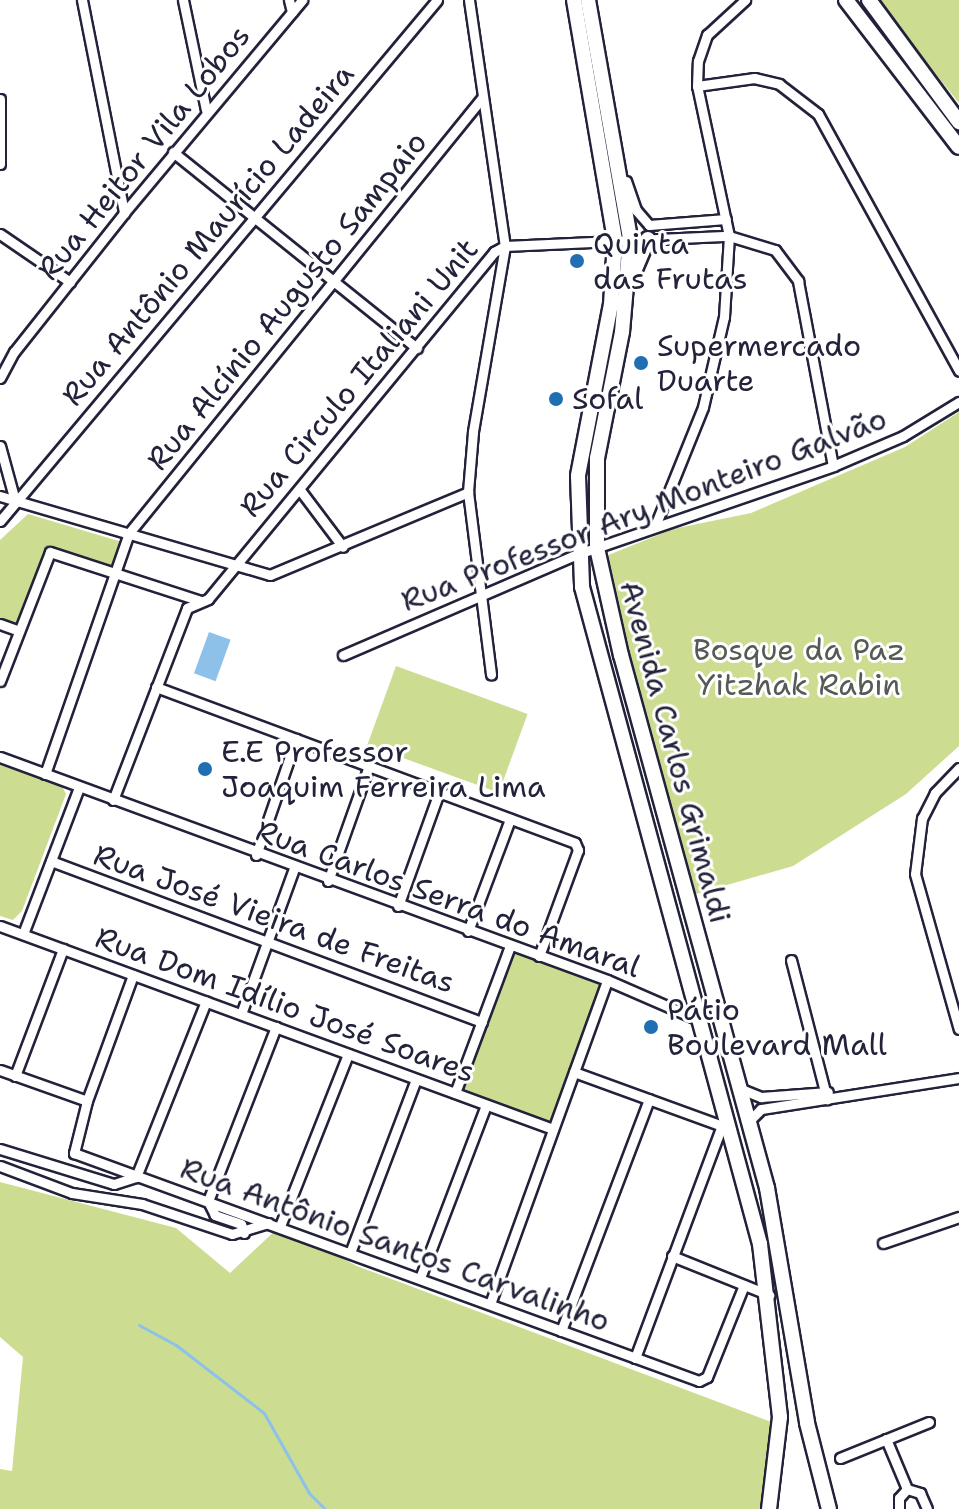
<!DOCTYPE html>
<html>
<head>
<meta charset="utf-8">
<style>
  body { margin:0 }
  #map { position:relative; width:959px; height:1509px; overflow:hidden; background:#fff; font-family:"Shantell Sans",sans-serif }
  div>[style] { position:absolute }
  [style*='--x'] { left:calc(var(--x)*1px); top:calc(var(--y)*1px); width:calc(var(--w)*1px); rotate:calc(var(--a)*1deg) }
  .green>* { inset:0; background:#ccdd91; transform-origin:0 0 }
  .water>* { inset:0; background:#8dc1ea; transform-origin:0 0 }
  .stream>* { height:3px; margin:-1.5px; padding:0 1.5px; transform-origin:1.5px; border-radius:1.5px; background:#8dc1ea }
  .roads { filter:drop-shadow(2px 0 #22223b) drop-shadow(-2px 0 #22223b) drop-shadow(0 2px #22223b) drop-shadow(0 -2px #22223b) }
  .street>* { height:9px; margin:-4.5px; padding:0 4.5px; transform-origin:4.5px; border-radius:4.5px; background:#fff }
  .secondary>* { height:14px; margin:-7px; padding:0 7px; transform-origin:7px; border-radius:7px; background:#fff }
  .primary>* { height:14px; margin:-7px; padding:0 7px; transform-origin:7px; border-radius:7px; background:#fff }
  .dots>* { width:22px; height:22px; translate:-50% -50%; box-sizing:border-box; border:4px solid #fff; border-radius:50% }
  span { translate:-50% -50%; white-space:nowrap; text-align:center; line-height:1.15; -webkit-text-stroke:6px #fff; paint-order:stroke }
  .street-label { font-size:30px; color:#22223b }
  .poi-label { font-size:30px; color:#22223b }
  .left { translate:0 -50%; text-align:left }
  .park-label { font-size:30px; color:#555a55 }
</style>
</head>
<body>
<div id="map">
  <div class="green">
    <i style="clip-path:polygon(876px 0,959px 0,959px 103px)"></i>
    <i style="clip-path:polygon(959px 412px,959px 746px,906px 794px,793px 866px,696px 894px,617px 617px,606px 556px,673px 529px,751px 513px,905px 447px)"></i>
    <i style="clip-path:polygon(28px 514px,122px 542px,116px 568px,46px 546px,18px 624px,0 618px,0 540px)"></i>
    <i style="left:396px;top:666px;width:140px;height:84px;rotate:20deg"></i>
    <i style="clip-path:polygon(0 765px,62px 786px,66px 794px,22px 911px,13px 920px,0 916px)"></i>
    <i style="left:513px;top:951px;width:95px;height:149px;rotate:20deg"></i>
    <i style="clip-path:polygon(0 1182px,176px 1228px,230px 1273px,280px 1226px,357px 1266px,774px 1423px,762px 1509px,0 1509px,0 1469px,12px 1471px,23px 1357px,0 1337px)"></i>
  </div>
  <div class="water">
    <i style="left:209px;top:632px;width:23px;height:44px;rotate:20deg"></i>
  </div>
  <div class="stream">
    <i style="--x:139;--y:1325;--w:42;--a:28.4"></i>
    <i style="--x:176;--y:1345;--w:111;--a:37.7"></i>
    <i style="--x:264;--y:1413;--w:92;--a:60.6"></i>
    <i style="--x:309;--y:1493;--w:23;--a:45"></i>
  </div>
  <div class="roads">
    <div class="street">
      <i style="--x:82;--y:0;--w:217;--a:78.8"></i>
      <i style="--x:183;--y:0;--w:112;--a:78.2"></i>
      <i style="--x:289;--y:0;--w:12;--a:76"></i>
      <i style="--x:469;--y:0;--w:249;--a:81.7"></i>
      <i style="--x:505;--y:246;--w:189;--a:99.8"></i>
      <i style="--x:473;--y:432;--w:60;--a:94.8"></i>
      <i style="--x:468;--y:492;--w:184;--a:82.8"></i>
      <i style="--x:697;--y:86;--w:58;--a:-8"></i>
      <i style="--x:754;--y:78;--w:26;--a:13"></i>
      <i style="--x:779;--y:84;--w:49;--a:37.6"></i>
      <i style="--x:818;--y:114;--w:293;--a:61.2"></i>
      <i style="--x:0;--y:99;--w:65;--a:90"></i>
      <i style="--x:173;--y:152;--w:313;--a:38.8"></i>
      <i style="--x:626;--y:181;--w:31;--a:71"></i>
      <i style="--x:636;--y:210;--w:20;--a:49"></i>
      <i style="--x:649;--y:225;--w:77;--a:-4.5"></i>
      <i style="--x:0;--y:234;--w:85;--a:34.4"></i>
      <i style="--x:0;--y:378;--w:30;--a:-62"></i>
      <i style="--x:14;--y:352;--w:177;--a:-51.6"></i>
      <i style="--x:124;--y:213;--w:278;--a:-50.1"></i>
      <i style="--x:0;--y:446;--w:57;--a:74.7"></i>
      <i style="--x:300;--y:490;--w:71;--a:53"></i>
      <i style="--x:0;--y:496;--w:281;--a:16.3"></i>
      <i style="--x:270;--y:575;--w:215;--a:-22.7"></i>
      <i style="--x:0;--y:521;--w:680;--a:-50.01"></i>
      <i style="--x:655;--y:526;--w:128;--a:-68"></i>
      <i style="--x:703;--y:407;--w:92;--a:-76.9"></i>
      <i style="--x:724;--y:317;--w:81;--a:-86.5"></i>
      <i style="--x:729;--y:236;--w:153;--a:-102"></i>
      <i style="--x:697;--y:86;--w:25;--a:-88"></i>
      <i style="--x:698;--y:61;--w:28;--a:-71"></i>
      <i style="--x:707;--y:35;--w:52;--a:-42.6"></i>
      <i style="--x:0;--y:624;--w:20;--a:20"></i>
      <i style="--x:343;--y:655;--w:256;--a:-23.3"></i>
      <i style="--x:578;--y:554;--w:270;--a:-19"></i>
      <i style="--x:833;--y:466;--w:76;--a:-23.2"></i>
      <i style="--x:903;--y:436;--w:66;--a:-31.3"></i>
      <i style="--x:0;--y:681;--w:138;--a:-68.8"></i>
      <i style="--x:50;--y:552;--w:159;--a:18"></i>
      <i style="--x:156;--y:687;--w:447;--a:20.4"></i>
      <i style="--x:575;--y:843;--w:8;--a:67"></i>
      <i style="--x:578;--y:850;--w:113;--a:110.2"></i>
      <i style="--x:0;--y:757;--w:647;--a:20.17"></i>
      <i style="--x:607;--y:980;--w:100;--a:23.5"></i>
      <i style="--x:959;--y:768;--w:35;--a:134"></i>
      <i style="--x:935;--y:793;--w:28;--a:117"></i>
      <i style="--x:922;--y:818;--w:56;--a:97.1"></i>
      <i style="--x:915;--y:874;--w:161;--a:74.2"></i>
      <i style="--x:45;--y:774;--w:255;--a:-70.8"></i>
      <i style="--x:129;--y:533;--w:560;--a:-50.94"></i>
      <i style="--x:113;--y:800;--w:206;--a:-68.9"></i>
      <i style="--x:187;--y:608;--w:23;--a:-23"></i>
      <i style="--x:208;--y:599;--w:450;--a:-50.5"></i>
      <i style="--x:494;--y:252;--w:13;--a:-29"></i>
      <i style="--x:505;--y:246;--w:224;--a:-2.6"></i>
      <i style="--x:729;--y:236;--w:48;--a:16.9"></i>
      <i style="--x:775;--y:250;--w:39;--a:53"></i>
      <i style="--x:798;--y:281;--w:188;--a:79.3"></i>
      <i style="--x:256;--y:855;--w:123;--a:-71"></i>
      <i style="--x:51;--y:861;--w:460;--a:20.5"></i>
      <i style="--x:328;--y:881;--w:122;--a:-70.4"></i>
      <i style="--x:398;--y:906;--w:121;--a:-70.2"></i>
      <i style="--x:0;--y:926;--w:589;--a:20.16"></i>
      <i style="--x:468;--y:931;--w:120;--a:-69.4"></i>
      <i style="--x:23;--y:934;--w:157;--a:-69.1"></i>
      <i style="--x:791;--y:960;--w:144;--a:75.5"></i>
      <i style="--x:133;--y:975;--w:134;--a:110.1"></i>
      <i style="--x:87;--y:1101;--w:54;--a:104"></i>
      <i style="--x:74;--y:1153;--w:665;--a:20.04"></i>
      <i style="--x:699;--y:1381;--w:9;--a:-27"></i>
      <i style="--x:707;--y:1377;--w:99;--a:-68.1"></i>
      <i style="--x:241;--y:1014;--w:155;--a:-70"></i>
      <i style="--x:0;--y:1070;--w:92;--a:19.6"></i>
      <i style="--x:574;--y:1072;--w:155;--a:20"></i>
      <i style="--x:15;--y:1076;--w:136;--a:-69.3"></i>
      <i style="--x:741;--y:1089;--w:22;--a:22"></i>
      <i style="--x:761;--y:1097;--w:67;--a:-4.3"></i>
      <i style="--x:455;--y:1093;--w:157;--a:-69.5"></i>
      <i style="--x:749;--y:1121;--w:17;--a:-45"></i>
      <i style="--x:761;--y:1109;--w:200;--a:-8.9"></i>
      <i style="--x:0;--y:1149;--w:119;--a:17.1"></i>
      <i style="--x:114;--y:1184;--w:23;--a:-18"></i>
      <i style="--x:0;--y:1166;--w:77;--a:20.6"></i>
      <i style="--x:72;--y:1193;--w:71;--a:8.9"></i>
      <i style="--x:142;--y:1204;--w:95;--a:18.4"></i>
      <i style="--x:232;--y:1234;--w:38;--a:-17"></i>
      <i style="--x:136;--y:1177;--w:189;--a:-68.3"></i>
      <i style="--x:280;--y:1226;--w:185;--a:-68.4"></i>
      <i style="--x:244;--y:1233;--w:9;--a:-108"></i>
      <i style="--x:241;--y:1224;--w:28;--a:-161"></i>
      <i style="--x:215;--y:1215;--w:16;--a:-117"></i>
      <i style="--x:208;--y:1201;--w:187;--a:-68.7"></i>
      <i style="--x:883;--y:1243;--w:80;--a:-18.9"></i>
      <i style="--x:350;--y:1253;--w:186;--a:-69.2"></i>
      <i style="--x:672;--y:1256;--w:105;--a:21.9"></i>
      <i style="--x:420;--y:1278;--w:185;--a:-69.1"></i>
      <i style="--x:490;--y:1304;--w:344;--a:-70.1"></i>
      <i style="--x:561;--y:1331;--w:248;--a:-69.2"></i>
      <i style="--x:635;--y:1358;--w:259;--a:-69.5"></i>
      <i style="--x:886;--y:1439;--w:54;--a:67.2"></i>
      <i style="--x:907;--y:1489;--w:14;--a:17"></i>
      <i style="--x:920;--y:1493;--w:17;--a:66"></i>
      <i style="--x:840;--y:1458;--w:96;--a:-22"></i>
      <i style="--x:899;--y:1509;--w:11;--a:-90"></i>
      <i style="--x:899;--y:1498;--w:12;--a:-48"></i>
    </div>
    <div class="secondary">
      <i style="--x:846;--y:0;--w:185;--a:52.5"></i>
      <i style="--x:869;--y:0;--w:152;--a:53.6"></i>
    </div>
    <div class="primary">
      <i style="--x:574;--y:0;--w:244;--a:80.3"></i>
      <i style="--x:615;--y:241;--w:63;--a:93.6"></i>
      <i style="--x:611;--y:304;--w:175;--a:100.9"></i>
      <i style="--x:578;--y:476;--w:111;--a:87.9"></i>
      <i style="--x:582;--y:587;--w:681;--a:74.84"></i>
      <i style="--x:760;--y:1244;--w:174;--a:83.4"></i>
      <i style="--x:780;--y:1417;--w:93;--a:96.8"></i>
      <i style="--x:588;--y:0;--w:243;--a:80"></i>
      <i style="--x:630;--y:239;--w:93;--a:94.9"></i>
      <i style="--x:622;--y:332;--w:128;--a:101.2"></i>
      <i style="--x:597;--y:458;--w:90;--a:90"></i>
      <i style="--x:597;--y:548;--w:110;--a:77.4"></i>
      <i style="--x:621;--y:655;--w:553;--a:74.68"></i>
      <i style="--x:767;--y:1188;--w:238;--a:80.3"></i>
      <i style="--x:807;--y:1423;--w:89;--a:75.7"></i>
      <i style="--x:633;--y:274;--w:38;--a:-67"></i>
    </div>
  </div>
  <div class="dots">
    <i style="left:577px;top:261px;background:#1f6fb2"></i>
    <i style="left:641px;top:363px;background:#1f6fb2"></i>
    <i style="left:556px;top:399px;background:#1f6fb2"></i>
    <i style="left:205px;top:769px;background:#1f6fb2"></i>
    <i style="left:651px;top:1027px;background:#1f6fb2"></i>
  </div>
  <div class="street-label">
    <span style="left:144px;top:153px;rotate:-51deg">Rua Heitor Vila Lobos</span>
    <span style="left:208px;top:235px;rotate:-50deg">Rua Antônio Maurício Ladeira</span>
    <span style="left:287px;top:301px;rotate:-51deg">Rua Alcínio Augusto Sampaio</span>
    <span style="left:359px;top:378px;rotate:-50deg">Rua Circulo Italiani Unit</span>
    <span style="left:644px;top:510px;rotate:-21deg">Rua Professor Ary Monteiro Galvão</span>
    <span style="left:675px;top:752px;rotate:75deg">Avenida Carlos Grimaldi</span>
    <span style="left:448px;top:899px;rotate:20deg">Rua Carlos Serra do Amaral</span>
    <span style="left:274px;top:919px;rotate:20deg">Rua José Vieira de Freitas</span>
    <span style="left:285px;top:1005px;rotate:20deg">Rua Dom Idílio José Soares</span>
    <span style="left:395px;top:1245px;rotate:20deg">Rua Antônio Santos Carvalinho</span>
  </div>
  <div class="poi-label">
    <span class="left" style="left:593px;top:261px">Quinta<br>das Frutas</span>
    <span class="left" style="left:657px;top:363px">Supermercado<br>Duarte</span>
    <span class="left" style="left:572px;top:399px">Sofal</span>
    <span class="left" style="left:221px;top:769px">E.E Professor<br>Joaquim Ferreira Lima</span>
    <span class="left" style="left:667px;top:1027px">Pátio<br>Boulevard Mall</span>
  </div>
  <div class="park-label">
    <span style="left:799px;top:667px">Bosque da Paz<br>Yitzhak Rabin</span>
  </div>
</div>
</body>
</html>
